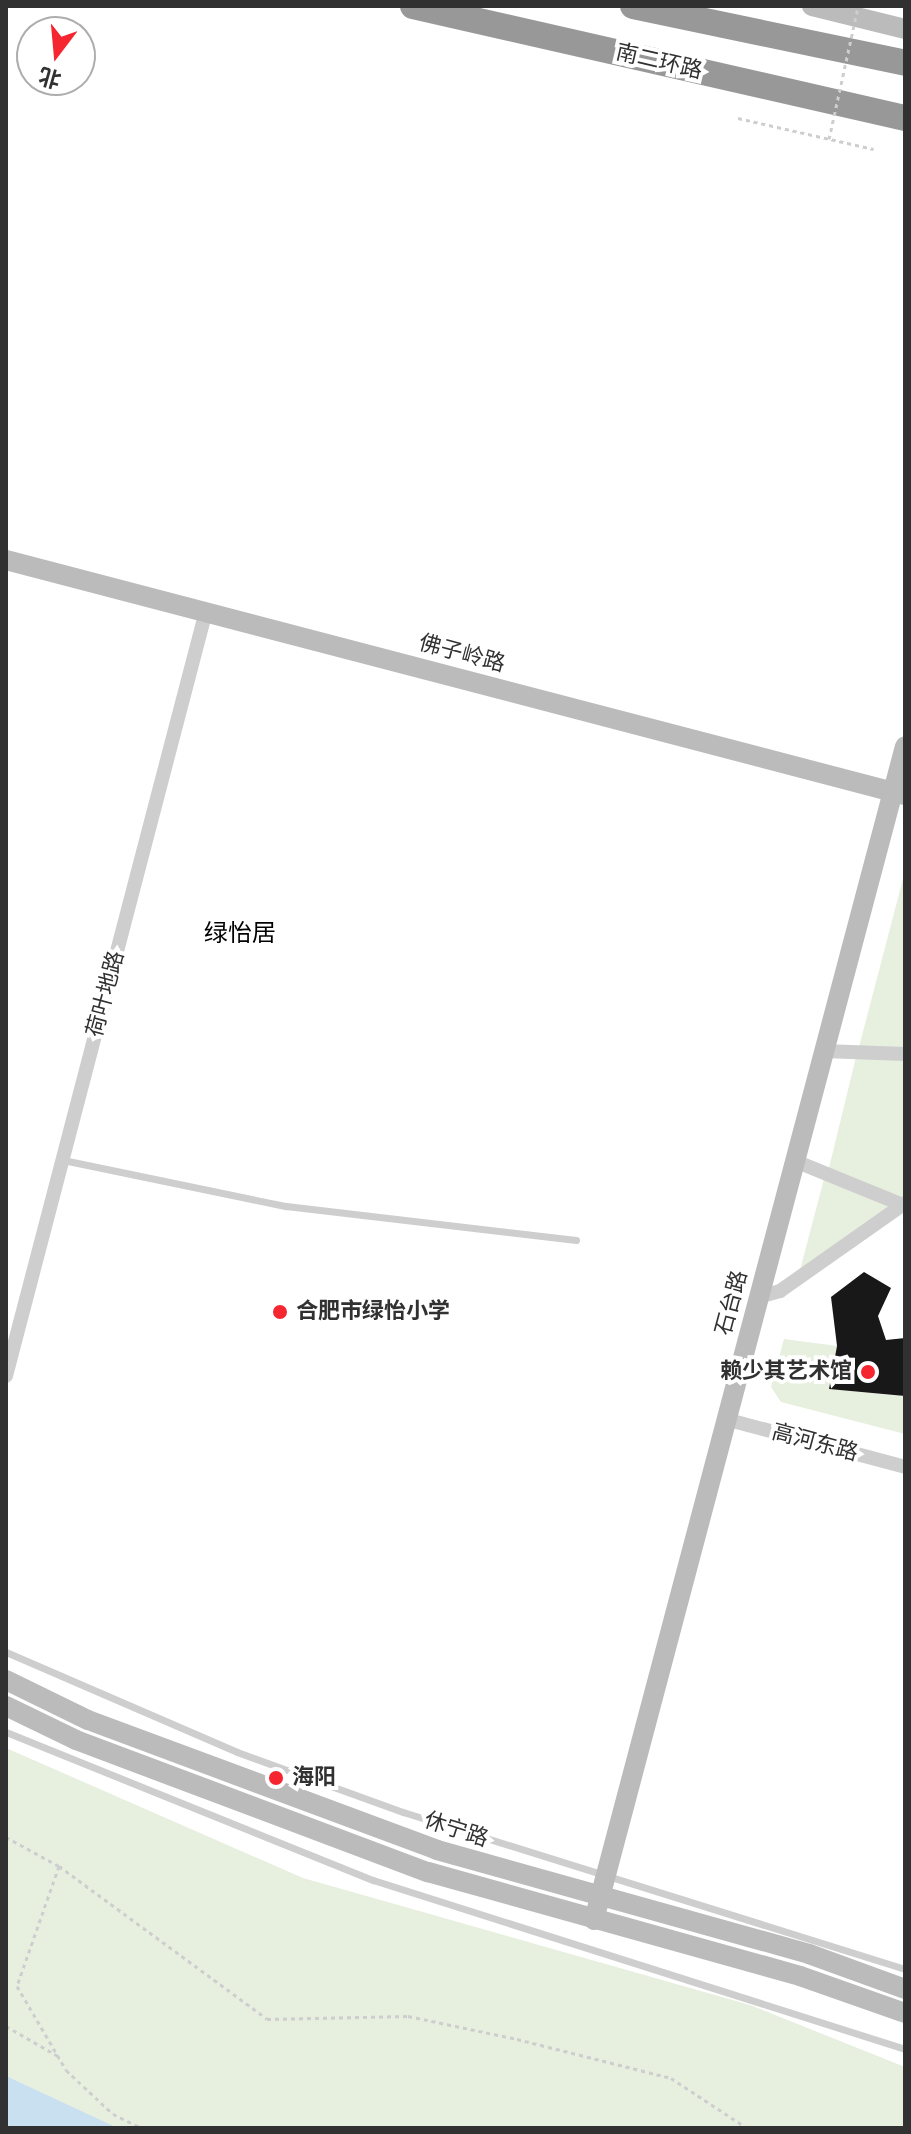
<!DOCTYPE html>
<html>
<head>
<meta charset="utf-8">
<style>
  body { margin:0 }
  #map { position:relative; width:911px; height:2134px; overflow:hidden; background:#fff; font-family:"Nunito Sans","Noto Sans SC",sans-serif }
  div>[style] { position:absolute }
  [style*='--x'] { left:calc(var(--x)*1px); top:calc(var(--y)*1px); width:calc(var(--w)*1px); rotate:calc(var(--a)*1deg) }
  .green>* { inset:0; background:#e7efdf }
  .water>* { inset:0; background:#c9e0f0 }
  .building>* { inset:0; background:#181818 }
  .path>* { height:3px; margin-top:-1.5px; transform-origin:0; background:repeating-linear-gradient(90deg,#cecece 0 4px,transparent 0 8px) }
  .lane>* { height:7px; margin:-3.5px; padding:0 3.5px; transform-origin:3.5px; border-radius:3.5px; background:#cecece }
  .street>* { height:14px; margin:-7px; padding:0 7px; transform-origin:7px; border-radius:7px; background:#cecece }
  .secondary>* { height:20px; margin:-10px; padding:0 10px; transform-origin:10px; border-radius:10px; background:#bbb }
  .highway>* { height:26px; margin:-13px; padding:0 13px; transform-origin:13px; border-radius:13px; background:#989898 }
  .path-bridge>* { height:3px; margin-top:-1.5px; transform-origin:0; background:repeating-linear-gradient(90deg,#cecece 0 4px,transparent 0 8px) }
  .dots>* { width:22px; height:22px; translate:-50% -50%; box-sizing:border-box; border:4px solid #fff; border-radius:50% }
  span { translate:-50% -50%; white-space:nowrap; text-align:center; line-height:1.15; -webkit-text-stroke:8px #fff; paint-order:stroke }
  .street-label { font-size:22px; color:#313131 }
  .poi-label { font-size:22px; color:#313131; font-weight:700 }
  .left { translate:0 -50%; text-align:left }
  .right { translate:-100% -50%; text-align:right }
  .neighbourhood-label { font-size:24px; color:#000 }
  .frame { position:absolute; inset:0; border:8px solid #313131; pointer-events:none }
  .north { position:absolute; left:16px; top:16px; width:80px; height:80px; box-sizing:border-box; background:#fff; border:2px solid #adadad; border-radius:50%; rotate:196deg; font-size:22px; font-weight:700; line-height:32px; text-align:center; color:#313131 }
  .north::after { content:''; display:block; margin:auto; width:28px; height:36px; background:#f62630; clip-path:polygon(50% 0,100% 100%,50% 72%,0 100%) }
</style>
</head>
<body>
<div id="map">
  <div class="green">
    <i style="clip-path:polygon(905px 871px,905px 1049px,859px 1047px)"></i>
    <i style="clip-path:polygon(856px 1057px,905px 1060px,905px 1201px,829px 1168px)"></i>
    <i style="clip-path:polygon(824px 1179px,891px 1208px,800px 1270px)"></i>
    <i style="clip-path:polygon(784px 1339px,837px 1346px,829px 1389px,905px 1396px,905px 1434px,781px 1402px,771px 1387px)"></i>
    <i style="clip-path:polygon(6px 1748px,303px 1878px,750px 2005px,905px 2067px,905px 2128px,6px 2128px)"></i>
  </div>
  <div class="water">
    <i style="clip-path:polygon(6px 2076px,109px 2124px,118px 2128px,6px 2128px)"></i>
  </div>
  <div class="building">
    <i style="clip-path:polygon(864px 1272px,891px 1288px,878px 1316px,886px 1340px,905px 1338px,905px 1396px,829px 1389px,837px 1346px,831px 1297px)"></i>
  </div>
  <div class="path">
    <i style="--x:738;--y:118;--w:139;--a:12.9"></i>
    <i style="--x:6;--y:1837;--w:60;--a:28.7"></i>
    <i style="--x:59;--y:1866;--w:127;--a:109.3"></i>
    <i style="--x:17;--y:1986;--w:97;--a:59.7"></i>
    <i style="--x:66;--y:2070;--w:64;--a:43.1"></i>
    <i style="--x:113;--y:2114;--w:32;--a:26"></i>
    <i style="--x:59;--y:1866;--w:258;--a:36.3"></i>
    <i style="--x:267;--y:2019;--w:141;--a:-1.2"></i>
    <i style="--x:408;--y:2016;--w:111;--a:11.9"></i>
    <i style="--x:517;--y:2039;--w:159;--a:14.2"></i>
    <i style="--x:671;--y:2078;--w:91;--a:33.3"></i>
    <i style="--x:6;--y:2026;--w:60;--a:30"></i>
  </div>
  <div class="lane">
    <i style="--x:63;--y:1160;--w:228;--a:11.7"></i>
    <i style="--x:286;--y:1206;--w:292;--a:6.7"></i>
    <i style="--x:6;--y:1652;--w:252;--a:23.4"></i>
    <i style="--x:237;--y:1752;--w:177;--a:19.9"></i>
    <i style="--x:403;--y:1812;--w:526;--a:17.37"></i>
    <i style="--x:6;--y:1732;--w:396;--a:22"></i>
    <i style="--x:373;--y:1880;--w:558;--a:17.62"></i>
  </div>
  <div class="street">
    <i style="--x:824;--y:1051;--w:81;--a:2.1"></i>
    <i style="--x:795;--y:1161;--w:119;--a:22.2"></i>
    <i style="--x:758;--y:1297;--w:23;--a:-15"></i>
    <i style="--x:780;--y:1291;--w:153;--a:-35.1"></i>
    <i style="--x:6;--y:1376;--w:791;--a:-75.35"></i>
    <i style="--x:725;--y:1419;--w:186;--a:14.9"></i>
  </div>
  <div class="secondary">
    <i style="--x:812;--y:6;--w:96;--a:13.9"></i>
    <i style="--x:6;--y:560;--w:929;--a:14.65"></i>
    <i style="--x:6;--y:1680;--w:91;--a:26"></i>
    <i style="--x:88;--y:1720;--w:372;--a:20.4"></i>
    <i style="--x:437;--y:1850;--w:386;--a:15.6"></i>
    <i style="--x:809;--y:1954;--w:102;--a:20"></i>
    <i style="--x:6;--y:1706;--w:78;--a:25.9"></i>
    <i style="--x:76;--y:1740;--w:376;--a:20.6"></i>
    <i style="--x:428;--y:1872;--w:386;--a:15.6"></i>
    <i style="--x:800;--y:1976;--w:111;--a:19.4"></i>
    <i style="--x:594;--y:1920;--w:1214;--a:-75.16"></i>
  </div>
  <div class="highway">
    <i style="--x:413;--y:6;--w:505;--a:12.82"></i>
    <i style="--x:633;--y:6;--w:278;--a:11.8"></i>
  </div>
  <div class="path-bridge">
    <i style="--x:829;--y:139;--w:135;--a:-77.6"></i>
  </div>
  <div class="dots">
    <i style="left:280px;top:1312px;background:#f62630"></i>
    <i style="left:868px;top:1372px;background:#f62630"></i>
    <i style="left:276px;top:1778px;background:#f62630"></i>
  </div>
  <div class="street-label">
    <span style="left:659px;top:62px;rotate:13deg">南二环路</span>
    <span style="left:462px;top:654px;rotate:15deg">佛子岭路</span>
    <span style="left:106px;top:994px;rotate:-75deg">荷叶地路</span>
    <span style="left:732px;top:1303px;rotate:-75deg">石台路</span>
    <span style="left:815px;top:1443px;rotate:15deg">高河东路</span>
    <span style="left:456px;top:1830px;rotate:18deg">休宁路</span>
  </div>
  <div class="poi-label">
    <span class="left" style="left:296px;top:1312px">合肥市绿怡小学</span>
    <span class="right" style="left:852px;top:1372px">赖少其艺术馆</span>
    <span class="left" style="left:292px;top:1778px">海阳</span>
  </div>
  <div class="neighbourhood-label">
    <span style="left:240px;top:934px">绿怡居</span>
  </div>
  <div class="frame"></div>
  <div class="north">北</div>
</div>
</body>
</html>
